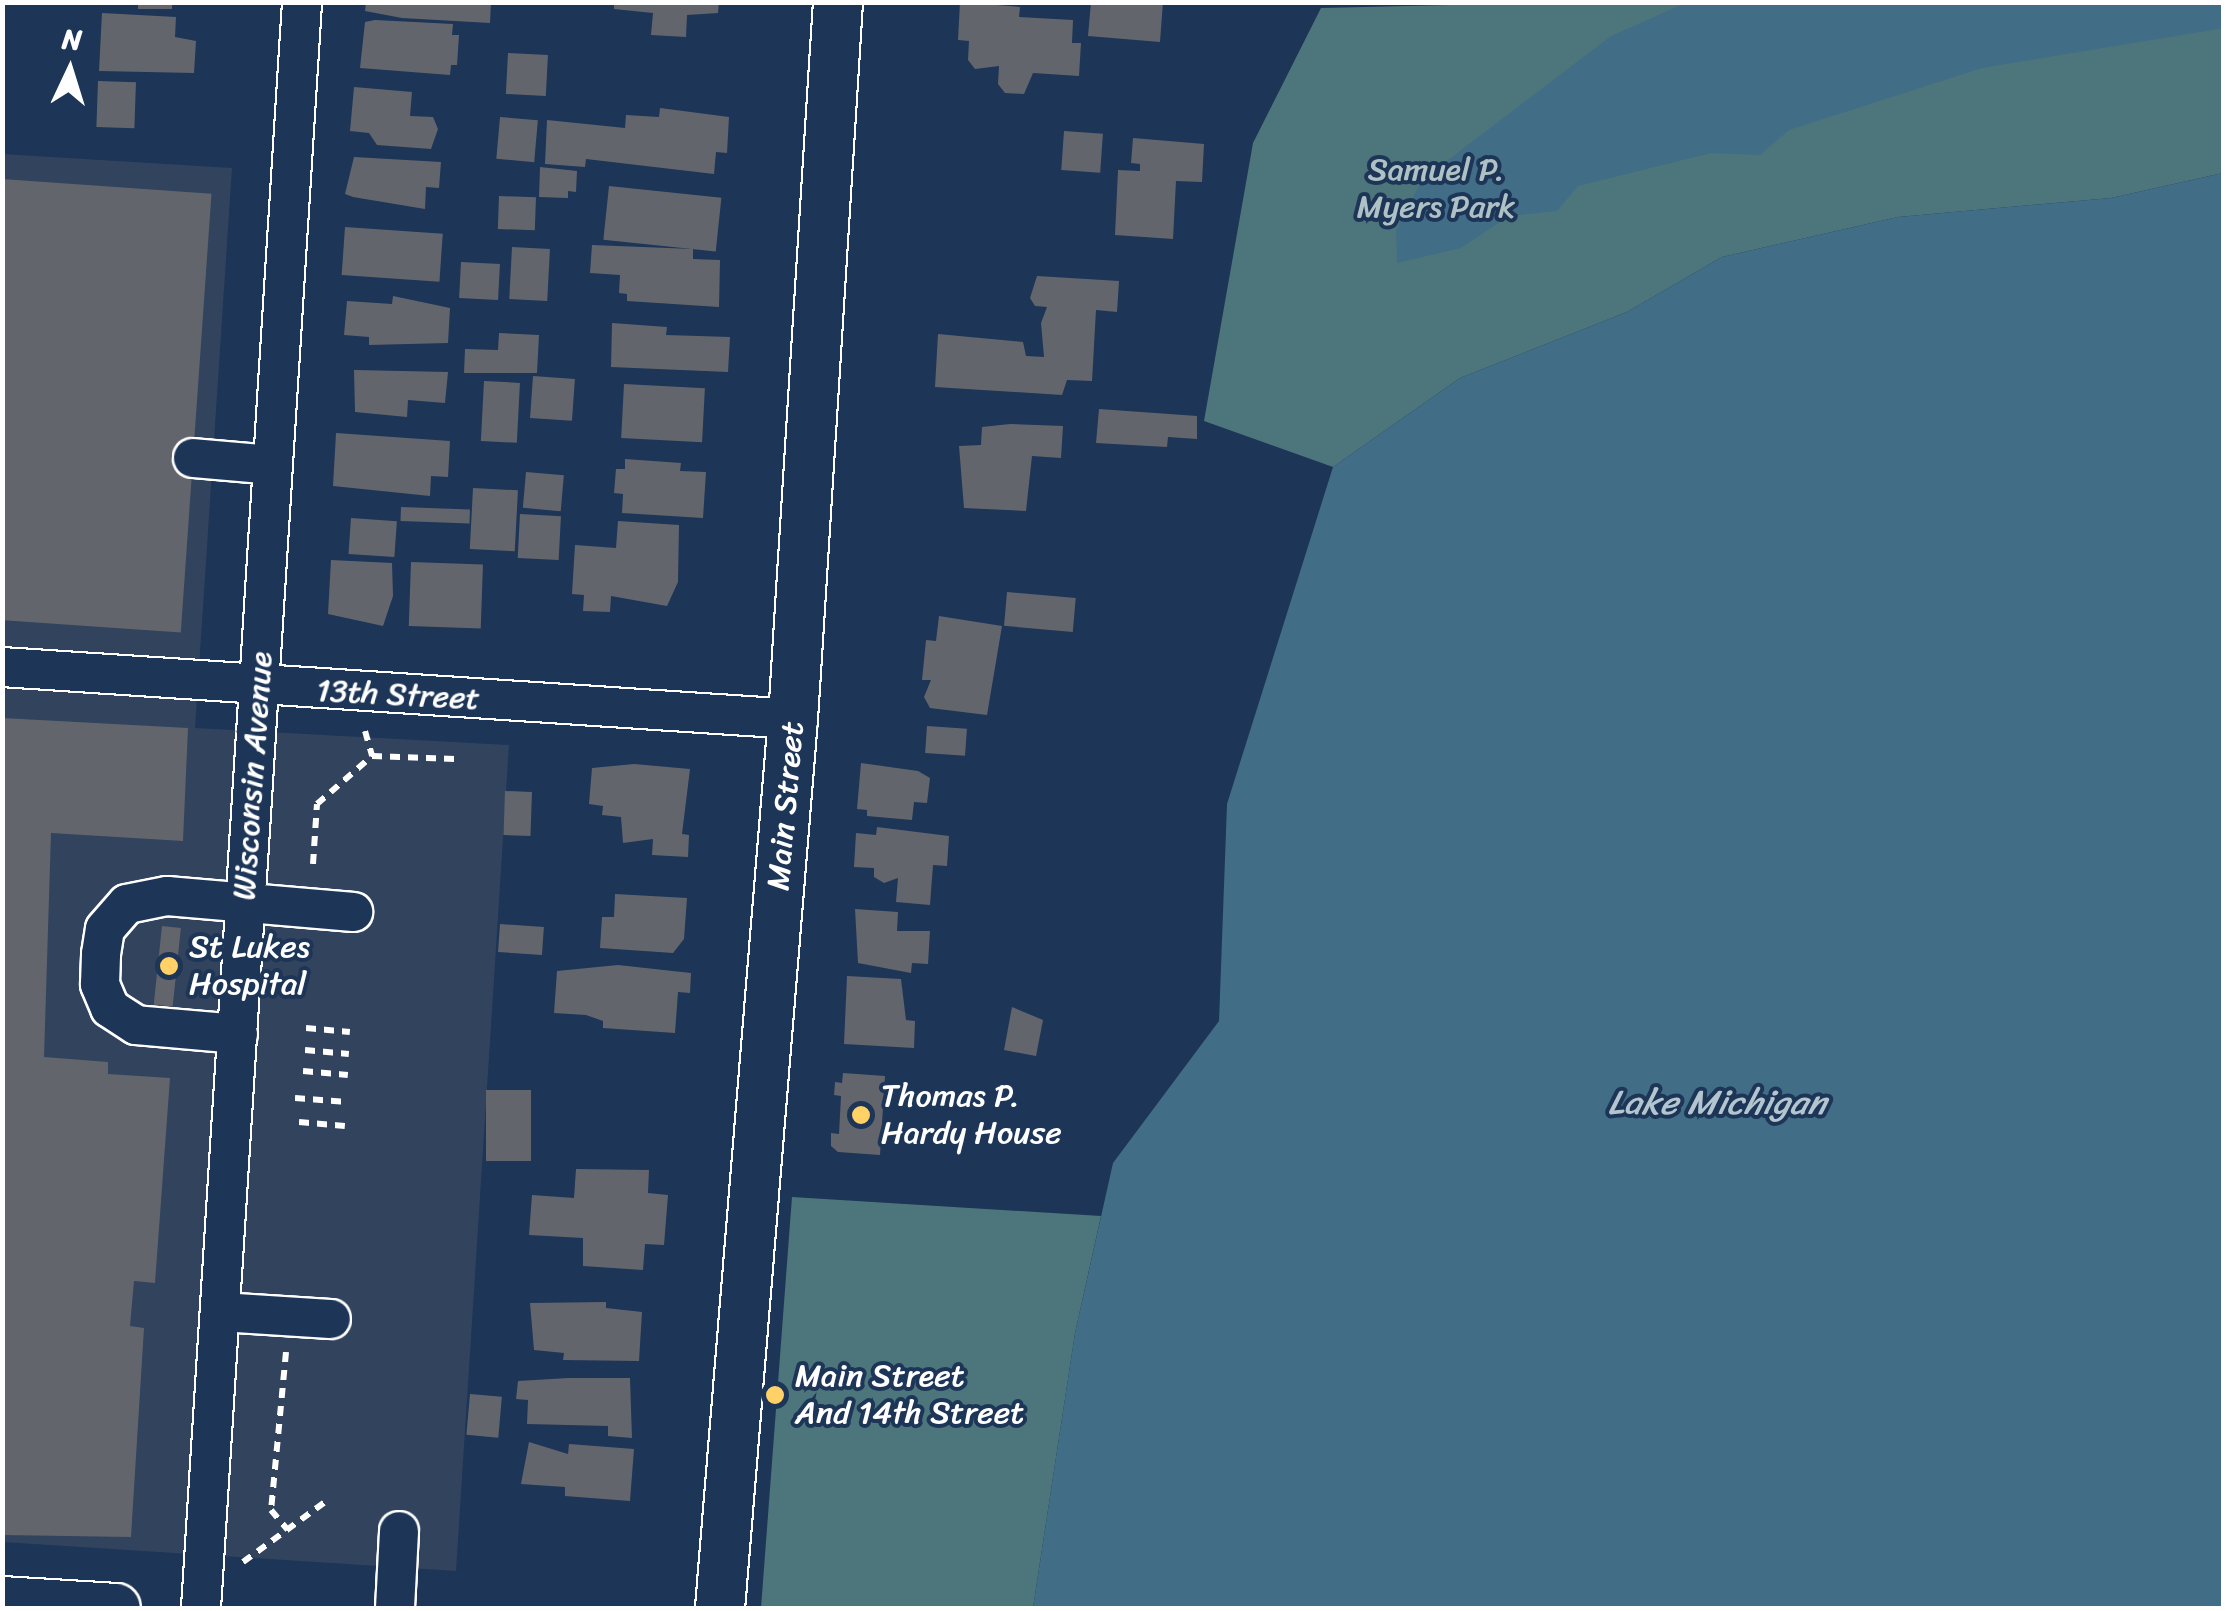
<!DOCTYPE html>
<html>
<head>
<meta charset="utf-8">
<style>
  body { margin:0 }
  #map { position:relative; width:2226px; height:1611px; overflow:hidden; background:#1d3557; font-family:Sriracha,sans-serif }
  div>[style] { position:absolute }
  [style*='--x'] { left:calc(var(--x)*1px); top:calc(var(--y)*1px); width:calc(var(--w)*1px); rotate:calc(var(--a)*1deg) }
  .built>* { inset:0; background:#32435e }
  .green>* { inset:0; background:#4c767b }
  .water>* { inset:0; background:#416d86 }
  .building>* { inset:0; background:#63656d; transform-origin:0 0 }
  .path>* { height:6px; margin-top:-3px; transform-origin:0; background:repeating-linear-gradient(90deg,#fff 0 10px,transparent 0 18px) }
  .roads { filter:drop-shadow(2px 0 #fff) drop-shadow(-2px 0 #fff) drop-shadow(0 2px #fff) drop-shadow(0 -2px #fff) }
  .minor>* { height:38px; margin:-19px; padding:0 19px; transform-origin:19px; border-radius:19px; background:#1d3557 }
  .major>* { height:48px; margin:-24px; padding:0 24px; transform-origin:24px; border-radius:24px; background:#1d3557 }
  .dots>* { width:28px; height:28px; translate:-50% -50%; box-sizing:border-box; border:5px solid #1d3557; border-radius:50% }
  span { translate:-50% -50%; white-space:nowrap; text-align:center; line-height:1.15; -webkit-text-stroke:8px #1d3557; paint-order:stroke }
  .park-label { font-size:32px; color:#aec1c4 }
  .street-label { font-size:32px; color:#fff }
  .poi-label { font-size:32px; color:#fff }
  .left { translate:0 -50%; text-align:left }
  .water-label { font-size:35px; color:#b3c5cf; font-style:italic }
  .frame { position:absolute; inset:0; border:5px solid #fff; pointer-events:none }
  .north { position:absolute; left:20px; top:20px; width:100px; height:100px; -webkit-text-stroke:8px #1d3557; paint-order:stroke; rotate:4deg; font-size:28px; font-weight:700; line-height:40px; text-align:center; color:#fff }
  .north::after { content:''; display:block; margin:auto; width:35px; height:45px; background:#fff; clip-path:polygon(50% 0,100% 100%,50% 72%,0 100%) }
</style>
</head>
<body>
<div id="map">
  <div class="built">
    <i style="clip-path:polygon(2px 154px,232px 168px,195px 728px,509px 745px,456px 1571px,3px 1542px)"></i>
  </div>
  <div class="green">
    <i style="clip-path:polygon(1581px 2px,2223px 3px,2223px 173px,2111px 198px,1898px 217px,1722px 257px,1627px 312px,1460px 378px,1333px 467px,1204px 421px,1253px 143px,1321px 8px)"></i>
    <i style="clip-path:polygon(792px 1197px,1101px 1216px,1075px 1333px,1033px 1608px,761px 1608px)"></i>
  </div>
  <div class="water">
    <i style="clip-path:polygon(1688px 2px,2223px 2px,2224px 28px,1982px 68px,1789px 130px,1760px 155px,1711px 153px,1578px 186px,1557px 211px,1509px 216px,1461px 248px,1397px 263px,1396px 230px,1422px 180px,1611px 36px)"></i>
    <i style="clip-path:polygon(2223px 173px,2223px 1608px,1033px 1608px,1075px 1333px,1113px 1163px,1219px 1021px,1227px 804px,1333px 467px,1460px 378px,1627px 312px,1722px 257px,1898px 217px,2111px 198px)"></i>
  </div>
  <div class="building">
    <i style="left:138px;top:2px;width:34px;height:7px"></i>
    <i style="clip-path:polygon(366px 2px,491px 2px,490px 23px,402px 18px,365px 11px)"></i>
    <i style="clip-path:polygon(614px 2px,719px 2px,718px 13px,687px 15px,686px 37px,651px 35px,653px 13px,614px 9px)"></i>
    <i style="clip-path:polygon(960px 2px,1020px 7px,1019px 17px,1073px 20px,1072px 43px,1081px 43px,1079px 76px,1033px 73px,1024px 94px,1005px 93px,998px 84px,999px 66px,975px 69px,968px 60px,969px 41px,958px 40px)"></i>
    <i style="clip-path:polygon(1091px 2px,1163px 2px,1160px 42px,1088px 36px)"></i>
    <i style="clip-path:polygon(102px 13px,176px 17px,175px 37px,196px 41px,194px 73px,99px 71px)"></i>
    <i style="clip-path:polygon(375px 20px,453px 24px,452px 35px,459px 35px,457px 65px,451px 65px,450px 75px,360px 68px,365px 22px)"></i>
    <i style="left:508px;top:53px;width:40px;height:41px;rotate:3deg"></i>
    <i style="left:98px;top:81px;width:38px;height:46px;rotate:2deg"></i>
    <i style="clip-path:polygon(354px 87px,412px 92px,410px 116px,433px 117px,438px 129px,431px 149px,377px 145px,369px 133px,350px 131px)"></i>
    <i style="clip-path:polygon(660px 108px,729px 117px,727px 153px,716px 152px,714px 174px,586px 159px,585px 167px,545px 164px,547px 120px,625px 128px,626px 115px,659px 117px)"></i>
    <i style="left:500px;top:117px;width:38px;height:42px;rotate:5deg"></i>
    <i style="left:1064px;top:131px;width:39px;height:39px;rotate:4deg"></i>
    <i style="clip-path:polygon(1133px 138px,1204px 144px,1202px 182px,1176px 181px,1173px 239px,1115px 235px,1118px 170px,1140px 171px,1140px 164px,1131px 163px)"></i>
    <i style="clip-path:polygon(354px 157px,441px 162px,439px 188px,426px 187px,425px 209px,353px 197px,345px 194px)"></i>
    <i style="clip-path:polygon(540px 167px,577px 171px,576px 192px,568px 191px,568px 198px,539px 197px)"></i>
    <i style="left:2px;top:179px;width:210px;height:440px;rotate:4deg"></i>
    <i style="left:609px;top:186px;width:113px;height:54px;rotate:6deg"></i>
    <i style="left:499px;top:196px;width:37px;height:33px;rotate:2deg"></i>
    <i style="left:345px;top:227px;width:98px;height:48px;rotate:4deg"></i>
    <i style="clip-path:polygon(592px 245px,693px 249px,693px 259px,720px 260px,719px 307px,627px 301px,627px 294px,619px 293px,620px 275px,590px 273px)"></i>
    <i style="left:512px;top:247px;width:38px;height:52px;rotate:3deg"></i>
    <i style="left:461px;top:262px;width:39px;height:36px;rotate:3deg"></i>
    <i style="clip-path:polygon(1037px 276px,1119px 281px,1117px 312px,1096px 310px,1092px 381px,1067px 380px,1062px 395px,935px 387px,938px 334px,1023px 342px,1026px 356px,1044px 357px,1041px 323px,1047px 307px,1035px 306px,1030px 298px)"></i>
    <i style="clip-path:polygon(393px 296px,450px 308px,448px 343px,369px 345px,369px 337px,344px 335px,347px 301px,392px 304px)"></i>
    <i style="clip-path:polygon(612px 323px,667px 327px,666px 335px,730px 337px,728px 372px,611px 367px)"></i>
    <i style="clip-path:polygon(499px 333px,539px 335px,537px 373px,464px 373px,465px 349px,498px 350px)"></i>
    <i style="clip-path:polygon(354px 370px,448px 372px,445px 403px,408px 400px,407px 417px,355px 412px)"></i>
    <i style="left:533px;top:376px;width:42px;height:42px;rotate:4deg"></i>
    <i style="left:484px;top:381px;width:36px;height:60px;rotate:3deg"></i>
    <i style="left:624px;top:384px;width:81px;height:54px;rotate:3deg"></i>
    <i style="clip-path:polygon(1099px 409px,1197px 416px,1197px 439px,1168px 437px,1167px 447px,1096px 443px)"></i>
    <i style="clip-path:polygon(1010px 424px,1063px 426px,1061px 458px,1032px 456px,1026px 511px,964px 508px,959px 446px,981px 445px,982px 427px)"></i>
    <i style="clip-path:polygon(336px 433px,450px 441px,448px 477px,431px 476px,430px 496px,333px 486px)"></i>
    <i style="clip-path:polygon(625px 459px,681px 463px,680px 471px,706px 472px,703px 518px,622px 513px,623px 494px,614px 493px,616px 469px,625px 469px)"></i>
    <i style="left:526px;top:472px;width:38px;height:36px;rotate:5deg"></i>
    <i style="left:473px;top:488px;width:45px;height:61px;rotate:3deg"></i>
    <i style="left:401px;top:507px;width:69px;height:14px;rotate:2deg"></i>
    <i style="left:520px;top:514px;width:41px;height:44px;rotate:3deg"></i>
    <i style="left:351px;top:518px;width:46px;height:36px;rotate:4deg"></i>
    <i style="clip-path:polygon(618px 521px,679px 525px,678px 582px,667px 606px,611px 596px,610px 612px,583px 611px,584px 595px,572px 594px,575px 545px,616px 548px)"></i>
    <i style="clip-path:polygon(331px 560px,392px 563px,393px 596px,383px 626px,328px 614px)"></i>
    <i style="left:411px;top:562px;width:72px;height:64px;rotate:2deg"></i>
    <i style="left:1007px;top:592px;width:69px;height:34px;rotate:5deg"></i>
    <i style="clip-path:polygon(939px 616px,1002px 626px,987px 715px,930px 708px,924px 697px,931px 680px,922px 680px,926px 640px,936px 641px)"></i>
    <i style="clip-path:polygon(2px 718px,188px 728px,183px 841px,51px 833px,44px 1057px,108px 1062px,108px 1074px,170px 1078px,155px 1283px,134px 1281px,130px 1326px,144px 1328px,131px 1537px,2px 1535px)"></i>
    <i style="left:927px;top:726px;width:40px;height:27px;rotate:4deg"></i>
    <i style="clip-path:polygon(861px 763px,918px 771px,930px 778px,927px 803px,914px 802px,912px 820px,867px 816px,867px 810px,857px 809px)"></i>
    <i style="clip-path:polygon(634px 764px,690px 769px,682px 834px,689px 835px,688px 857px,652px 855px,653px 839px,623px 843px,621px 817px,602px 815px,603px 806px,589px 804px,592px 768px)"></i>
    <i style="left:505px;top:791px;width:27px;height:44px;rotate:2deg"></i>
    <i style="clip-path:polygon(877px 827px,949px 836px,947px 866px,933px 865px,930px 905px,896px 902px,898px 878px,884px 883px,874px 877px,874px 868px,854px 867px,856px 833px,876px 835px)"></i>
    <i style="clip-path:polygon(615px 894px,687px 898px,684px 939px,673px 953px,600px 948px,602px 917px,614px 917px)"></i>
    <i style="clip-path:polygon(855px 909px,898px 912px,897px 931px,930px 931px,928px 964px,912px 963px,911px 973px,858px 963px)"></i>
    <i style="left:500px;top:924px;width:44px;height:28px;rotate:4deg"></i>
    <i style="left:162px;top:926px;width:19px;height:79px;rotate:6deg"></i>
    <i style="clip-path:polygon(618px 965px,691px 973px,690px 993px,678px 992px,675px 1033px,603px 1028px,603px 1021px,586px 1015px,554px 1013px,557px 971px)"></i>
    <i style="clip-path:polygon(847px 976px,901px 979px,906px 1020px,915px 1021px,914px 1048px,844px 1044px)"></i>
    <i style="clip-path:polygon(1012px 1007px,1043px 1020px,1036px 1056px,1004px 1050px)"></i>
    <i style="clip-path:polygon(843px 1073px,885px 1076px,880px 1155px,838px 1152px,831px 1146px,831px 1133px,839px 1134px,841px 1096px,834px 1095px,835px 1082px,842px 1083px)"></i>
    <i style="left:486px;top:1090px;width:45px;height:71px"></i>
    <i style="clip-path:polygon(576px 1169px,649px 1170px,648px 1193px,668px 1195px,664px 1245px,645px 1244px,643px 1270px,583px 1266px,583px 1238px,529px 1235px,532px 1195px,574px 1198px)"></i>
    <i style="clip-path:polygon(606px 1302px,606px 1308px,642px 1312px,639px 1361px,563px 1360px,564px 1353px,534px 1350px,530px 1303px)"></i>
    <i style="clip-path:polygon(568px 1378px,630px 1378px,632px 1438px,608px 1436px,608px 1426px,527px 1424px,528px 1400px,516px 1399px,518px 1381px)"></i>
    <i style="left:470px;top:1394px;width:32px;height:41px;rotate:5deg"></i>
    <i style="clip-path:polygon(529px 1442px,568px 1454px,569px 1444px,634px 1449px,630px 1501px,565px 1496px,565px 1487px,521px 1484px)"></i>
  </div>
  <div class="path">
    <i style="--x:365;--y:731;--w:26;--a:74"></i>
    <i style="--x:313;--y:864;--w:60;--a:-86.2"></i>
    <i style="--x:317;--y:804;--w:73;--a:-41.1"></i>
    <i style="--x:372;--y:756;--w:83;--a:2.1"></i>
    <i style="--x:306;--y:1028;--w:44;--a:5.2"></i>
    <i style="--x:305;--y:1050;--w:44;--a:5.2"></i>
    <i style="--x:303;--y:1071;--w:45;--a:5.1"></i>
    <i style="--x:295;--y:1098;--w:52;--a:4.4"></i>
    <i style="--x:299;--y:1122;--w:46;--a:5"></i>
    <i style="--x:286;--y:1352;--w:159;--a:95.4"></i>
    <i style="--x:271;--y:1510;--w:26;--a:50"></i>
    <i style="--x:243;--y:1562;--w:102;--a:-36.2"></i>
  </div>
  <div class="roads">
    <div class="minor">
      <i style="--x:193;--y:458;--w:80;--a:5"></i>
      <i style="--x:2;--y:667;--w:793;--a:3.76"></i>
      <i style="--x:238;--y:1034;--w:102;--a:-175"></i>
      <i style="--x:136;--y:1025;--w:31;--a:-147"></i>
      <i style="--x:110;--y:1008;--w:26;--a:-113"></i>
      <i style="--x:100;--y:984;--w:30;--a:-88"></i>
      <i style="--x:101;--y:954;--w:25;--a:-81"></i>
      <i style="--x:105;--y:929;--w:33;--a:-49"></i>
      <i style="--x:127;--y:904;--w:41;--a:-11.3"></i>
      <i style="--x:167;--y:896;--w:187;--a:4.9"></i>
      <i style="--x:220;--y:1312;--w:111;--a:3.6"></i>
      <i style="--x:201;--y:1608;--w:1609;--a:-86.4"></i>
      <i style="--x:395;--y:1608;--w:77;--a:-87"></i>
    </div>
    <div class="major">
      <i style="--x:2;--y:1601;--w:114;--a:3.5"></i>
      <i style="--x:720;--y:1608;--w:892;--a:-85.31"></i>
      <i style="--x:793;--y:719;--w:718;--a:-86.41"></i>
    </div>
  </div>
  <div class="dots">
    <i style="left:169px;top:966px;background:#ffd166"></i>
    <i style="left:861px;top:1115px;background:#ffd166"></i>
    <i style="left:775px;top:1395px;background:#ffd166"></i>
  </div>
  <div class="park-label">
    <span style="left:1436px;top:189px">Samuel P.<br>Myers Park</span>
  </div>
  <div class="street-label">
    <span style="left:398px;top:695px;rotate:3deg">13th Street</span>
    <span style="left:253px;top:776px;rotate:-86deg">Wisconsin Avenue</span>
    <span style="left:786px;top:806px;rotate:-85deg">Main Street</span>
  </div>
  <div class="poi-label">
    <span class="left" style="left:189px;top:966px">St Lukes<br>Hospital</span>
    <span class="left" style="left:881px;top:1115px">Thomas P.<br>Hardy House</span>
    <span class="left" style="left:795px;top:1395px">Main Street<br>And 14th Street</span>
  </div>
  <div class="water-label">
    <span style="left:1717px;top:1102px">Lake Michigan</span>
  </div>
  <div class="frame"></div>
  <div class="north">N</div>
</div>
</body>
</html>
